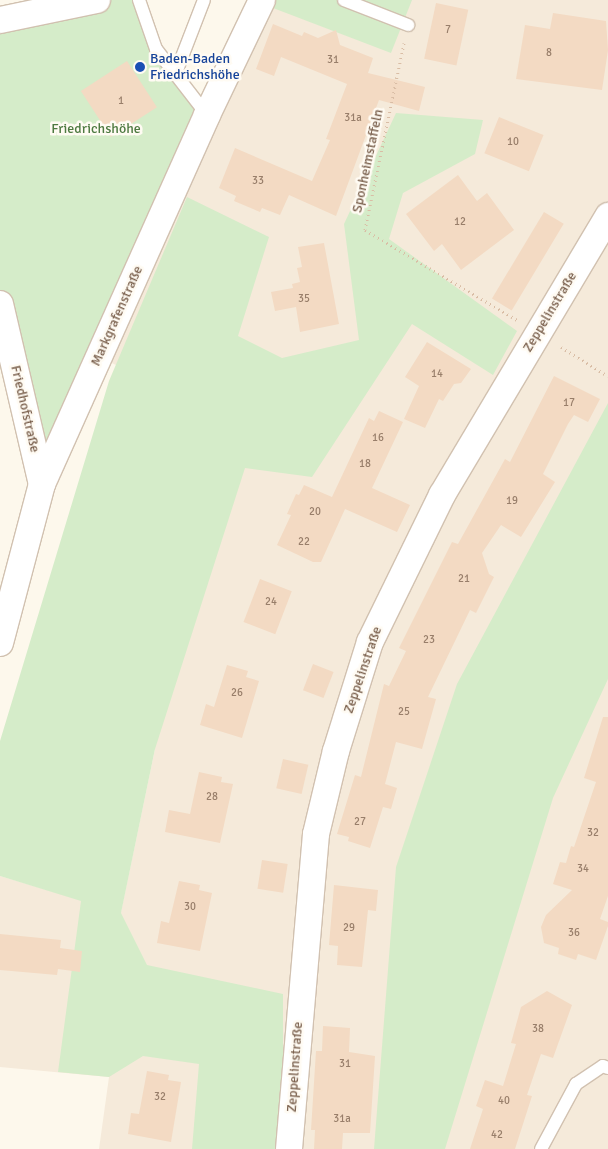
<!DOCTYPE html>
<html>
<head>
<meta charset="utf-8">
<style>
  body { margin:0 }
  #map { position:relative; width:608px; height:1149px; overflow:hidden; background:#fdf8ec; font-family:Signika,sans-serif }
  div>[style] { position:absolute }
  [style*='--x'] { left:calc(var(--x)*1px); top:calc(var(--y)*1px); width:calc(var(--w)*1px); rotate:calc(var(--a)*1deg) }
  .residential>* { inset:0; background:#f5eada }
  .green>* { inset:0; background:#d5ecc9 }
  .building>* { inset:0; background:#f3dac3; transform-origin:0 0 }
  .path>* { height:3px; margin-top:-1.5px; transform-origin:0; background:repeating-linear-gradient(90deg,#d9bda5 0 1px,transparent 0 5px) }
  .roads { filter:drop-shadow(1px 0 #d1c1b0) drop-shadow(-1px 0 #d1c1b0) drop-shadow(0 1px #d1c1b0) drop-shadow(0 -1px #d1c1b0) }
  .service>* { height:12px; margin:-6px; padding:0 6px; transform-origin:6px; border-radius:6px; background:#fff }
  .minor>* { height:26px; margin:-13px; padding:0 13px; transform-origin:13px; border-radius:13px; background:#fff }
  .dots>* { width:14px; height:14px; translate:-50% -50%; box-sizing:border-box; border:2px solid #fffbf3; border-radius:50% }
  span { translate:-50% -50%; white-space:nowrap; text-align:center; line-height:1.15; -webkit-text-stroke:5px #fffbf3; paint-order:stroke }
  .number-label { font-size:11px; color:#987e6a }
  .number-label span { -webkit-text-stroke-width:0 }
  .transit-label { font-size:14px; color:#164399 }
  .left { translate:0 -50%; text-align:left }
  .park-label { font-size:14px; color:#4e7a41 }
  .street-label { font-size:14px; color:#7a604d }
</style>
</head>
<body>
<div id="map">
  <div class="residential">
    <i style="clip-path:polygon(262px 0,608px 0,608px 1149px,99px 1149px,109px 1077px,0 1067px,0 876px,121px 912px,155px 749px,116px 365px,99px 357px)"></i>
  </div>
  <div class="green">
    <i style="clip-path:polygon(97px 0,139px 0,156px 49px,207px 115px,42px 484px,0 304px,0 20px)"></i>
    <i style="clip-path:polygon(276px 0,412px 0,391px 53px,273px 8px)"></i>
    <i style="clip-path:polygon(396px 113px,483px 120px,475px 154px,403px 193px,389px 239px,517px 331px,493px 375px,412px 324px,312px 477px,245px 468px,155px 749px,121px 913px,147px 965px,283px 994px,283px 1076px,275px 1149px,192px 1149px,199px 1064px,143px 1056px,109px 1077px,58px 1072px,81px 901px,0 876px,0 741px,109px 381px,187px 197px,269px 237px,238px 336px,282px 358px,359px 340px,344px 224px)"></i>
    <i style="clip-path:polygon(608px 403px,608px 679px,553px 798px,445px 1149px,374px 1149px,396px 867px,457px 684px)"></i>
  </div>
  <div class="building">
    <i style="left:436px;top:3px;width:33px;height:57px;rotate:12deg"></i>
    <i style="clip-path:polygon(553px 13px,606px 21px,608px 50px,602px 90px,516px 79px,525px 25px,550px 29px)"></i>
    <i style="clip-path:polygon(273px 24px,302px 36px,304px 32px,318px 38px,336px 30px,340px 45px,373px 58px,368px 73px,425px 87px,419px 111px,379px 100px,336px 216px,289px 195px,280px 215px,262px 208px,260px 212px,234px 201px,236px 196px,219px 188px,235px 148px,312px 181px,330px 140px,326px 139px,347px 84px,281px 57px,274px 76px,256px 69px)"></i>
    <i style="left:127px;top:61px;width:55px;height:55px;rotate:57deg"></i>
    <i style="left:499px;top:117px;width:48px;height:39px;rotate:22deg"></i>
    <i style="clip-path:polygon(458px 175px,477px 201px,487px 193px,514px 230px,461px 270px,442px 244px,434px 251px,406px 214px)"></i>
    <i style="left:544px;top:212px;width:23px;height:101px;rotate:31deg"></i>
    <i style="clip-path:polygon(324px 243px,339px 324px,300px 332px,296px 307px,275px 311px,271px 292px,293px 288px,292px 284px,300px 282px,297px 268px,302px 267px,298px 247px)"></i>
    <i style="clip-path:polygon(427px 342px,471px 369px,461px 383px,454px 384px,443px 401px,439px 399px,425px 428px,404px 419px,419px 386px,405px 377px)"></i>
    <i style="clip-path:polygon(554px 376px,600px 399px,588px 422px,574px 415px,568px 424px,543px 474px,555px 482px,521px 537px,501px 525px,482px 553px,489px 574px,494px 577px,476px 613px,470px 610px,428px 697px,436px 699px,422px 749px,396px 742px,385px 784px,397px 788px,391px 809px,383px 807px,370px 848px,348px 841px,349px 837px,337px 834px,355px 775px,361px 777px,384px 684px,389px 686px,406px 651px,399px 648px,452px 542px,458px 544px,505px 459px,510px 462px)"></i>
    <i style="clip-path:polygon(379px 411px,403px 422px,372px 488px,410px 505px,397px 532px,345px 509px,321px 562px,313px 562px,277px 545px,291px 515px,287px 514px,296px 494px,299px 495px,304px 485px,332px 497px,369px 418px,374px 421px)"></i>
    <i style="left:260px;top:579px;width:34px;height:46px;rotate:21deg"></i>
    <i style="left:313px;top:664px;width:22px;height:28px;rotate:21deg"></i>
    <i style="clip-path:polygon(227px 665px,248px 671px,246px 677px,259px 681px,242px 738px,200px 725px,206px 704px,214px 707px)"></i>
    <i style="clip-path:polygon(603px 717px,608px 717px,608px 896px,600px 919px,608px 922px,608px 926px,596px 960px,578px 954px,576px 960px,558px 954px,559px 948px,544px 943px,541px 927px,546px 915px,572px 890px,553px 884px,560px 862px,566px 863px,571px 846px,574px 847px,596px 782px,584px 778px)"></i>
    <i style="left:283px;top:759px;width:26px;height:30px;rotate:13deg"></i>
    <i style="clip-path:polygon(199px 772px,222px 777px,221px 782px,233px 784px,220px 843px,165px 832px,169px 810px,190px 814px)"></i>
    <i style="left:262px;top:860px;width:26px;height:29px;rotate:9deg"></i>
    <i style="clip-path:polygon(179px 881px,200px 885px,199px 890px,212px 893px,200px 951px,157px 943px,161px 921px,169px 923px)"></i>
    <i style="clip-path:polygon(334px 885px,378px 890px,376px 911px,368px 910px,362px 967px,337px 965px,338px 946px,329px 945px)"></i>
    <i style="clip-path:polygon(0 934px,61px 940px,60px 948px,82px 951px,80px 972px,58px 969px,57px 975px,0 970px)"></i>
    <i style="clip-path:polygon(547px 991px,572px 1005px,553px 1058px,541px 1054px,527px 1095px,532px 1096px,515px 1149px,470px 1149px,483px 1109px,476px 1106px,485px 1080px,503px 1086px,516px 1044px,511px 1043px,521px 1007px)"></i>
    <i style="clip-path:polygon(323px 1026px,350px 1028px,349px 1052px,375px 1056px,370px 1133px,343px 1133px,342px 1149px,314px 1149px,315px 1130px,311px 1130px,316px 1051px,322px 1051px)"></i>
    <i style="clip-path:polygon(147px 1071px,169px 1075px,168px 1080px,181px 1082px,171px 1142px,128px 1134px,131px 1113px,139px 1114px)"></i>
  </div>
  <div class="path">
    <i style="--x:404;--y:43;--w:191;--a:101.8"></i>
    <i style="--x:365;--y:230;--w:177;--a:30.6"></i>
    <i style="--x:561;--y:347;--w:55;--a:31.7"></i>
  </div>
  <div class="roads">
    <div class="service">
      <i style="--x:139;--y:0;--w:52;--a:70.9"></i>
      <i style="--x:156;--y:49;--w:83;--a:52.3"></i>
      <i style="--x:344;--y:0;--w:69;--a:21.3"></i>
      <i style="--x:175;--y:75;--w:80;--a:-68.9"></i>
      <i style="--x:541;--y:1149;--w:74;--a:-61.7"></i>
      <i style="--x:576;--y:1084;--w:32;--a:-34"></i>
      <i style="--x:603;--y:1066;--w:5;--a:22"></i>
    </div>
    <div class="minor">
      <i style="--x:0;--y:20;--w:99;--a:-11.7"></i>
      <i style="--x:0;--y:304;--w:185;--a:76.9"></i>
      <i style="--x:0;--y:643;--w:164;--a:-75.2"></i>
      <i style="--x:42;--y:484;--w:404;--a:-65.9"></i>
      <i style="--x:207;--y:115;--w:127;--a:-64.4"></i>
      <i style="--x:289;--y:1149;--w:316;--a:-85.1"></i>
      <i style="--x:316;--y:834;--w:85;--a:-76.5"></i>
      <i style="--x:336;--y:751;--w:114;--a:-72.7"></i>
      <i style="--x:370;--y:642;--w:164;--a:-63.9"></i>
      <i style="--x:442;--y:495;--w:325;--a:-59.2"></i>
    </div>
  </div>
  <div class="dots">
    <i style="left:140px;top:67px;background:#1a4fb4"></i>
  </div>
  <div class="number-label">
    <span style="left:448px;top:30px">7</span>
    <span style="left:549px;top:53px">8</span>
    <span style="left:333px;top:60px">31</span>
    <span style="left:121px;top:101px">1</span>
    <span style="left:353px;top:118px">31a</span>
    <span style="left:513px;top:142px">10</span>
    <span style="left:258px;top:181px">33</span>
    <span style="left:460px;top:222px">12</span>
    <span style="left:304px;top:299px">35</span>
    <span style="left:437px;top:374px">14</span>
    <span style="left:569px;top:403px">17</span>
    <span style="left:378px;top:438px">16</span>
    <span style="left:365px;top:464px">18</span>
    <span style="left:512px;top:501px">19</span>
    <span style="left:315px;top:512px">20</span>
    <span style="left:304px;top:542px">22</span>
    <span style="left:464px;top:579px">21</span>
    <span style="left:271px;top:602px">24</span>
    <span style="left:429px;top:640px">23</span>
    <span style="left:237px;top:693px">26</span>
    <span style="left:404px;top:712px">25</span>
    <span style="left:212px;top:797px">28</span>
    <span style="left:360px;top:822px">27</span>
    <span style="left:593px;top:833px">32</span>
    <span style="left:583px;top:869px">34</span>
    <span style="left:190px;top:907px">30</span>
    <span style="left:349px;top:928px">29</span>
    <span style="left:574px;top:933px">36</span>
    <span style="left:538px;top:1029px">38</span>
    <span style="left:345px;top:1064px">31</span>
    <span style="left:160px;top:1097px">32</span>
    <span style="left:504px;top:1101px">40</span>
    <span style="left:342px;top:1119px">31a</span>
    <span style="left:497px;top:1135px">42</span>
  </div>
  <div class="transit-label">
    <span class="left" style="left:150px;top:67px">Baden-Baden<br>Friedrichshöhe</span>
  </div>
  <div class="park-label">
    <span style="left:96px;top:129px">Friedrichshöhe</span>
  </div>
  <div class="street-label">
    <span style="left:368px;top:161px;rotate:-78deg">Sponheimstaffeln</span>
    <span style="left:550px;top:312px;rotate:-59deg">Zeppelinstraße</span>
    <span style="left:117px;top:316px;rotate:-66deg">Markgrafenstraße</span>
    <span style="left:25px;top:409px;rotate:77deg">Friedhofstraße</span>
    <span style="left:363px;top:670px;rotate:-71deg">Zeppelinstraße</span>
    <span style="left:295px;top:1067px;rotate:-86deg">Zeppelinstraße</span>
  </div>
</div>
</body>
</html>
